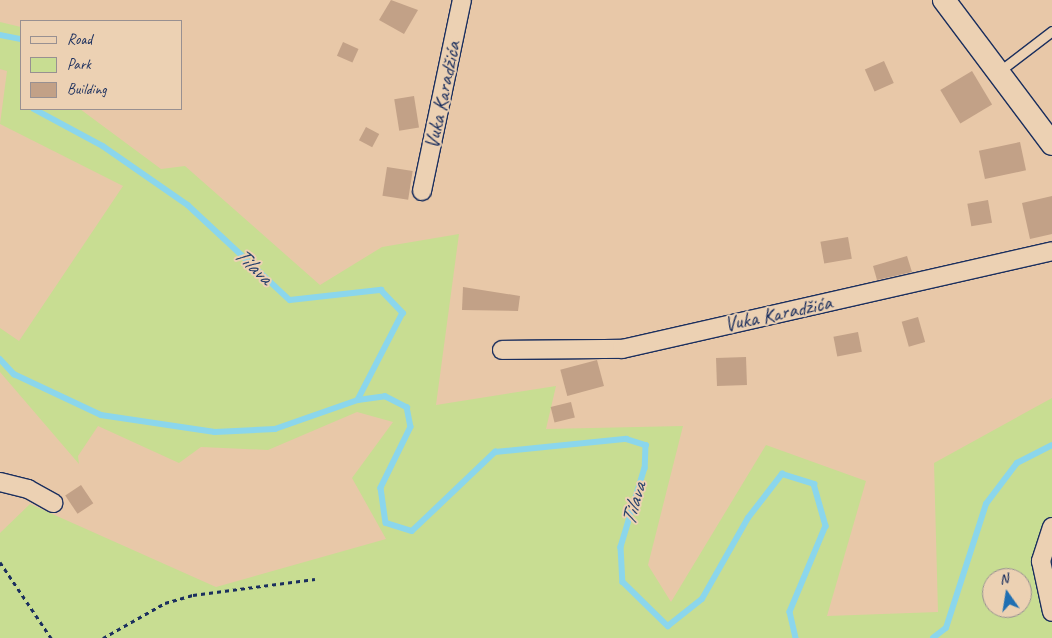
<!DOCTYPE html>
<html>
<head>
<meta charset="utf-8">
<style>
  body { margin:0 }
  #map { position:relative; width:1052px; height:638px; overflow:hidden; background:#e8c8a8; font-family:Caveat,sans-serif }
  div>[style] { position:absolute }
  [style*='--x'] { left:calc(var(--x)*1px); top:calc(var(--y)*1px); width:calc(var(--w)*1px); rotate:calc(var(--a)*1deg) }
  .green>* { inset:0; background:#c8dd92 }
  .stream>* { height:5.5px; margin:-2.75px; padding:0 2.75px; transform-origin:2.75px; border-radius:2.75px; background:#8bd6ec }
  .building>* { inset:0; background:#c2a187; transform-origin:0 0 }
  .path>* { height:3px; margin-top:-1.5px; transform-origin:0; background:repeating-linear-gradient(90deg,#1b2f5e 0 4px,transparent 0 8px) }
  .roads { filter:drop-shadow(1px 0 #1b2f5e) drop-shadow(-1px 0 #1b2f5e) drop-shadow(0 1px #1b2f5e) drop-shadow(0 -1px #1b2f5e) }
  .service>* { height:9px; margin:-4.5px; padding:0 4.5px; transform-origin:4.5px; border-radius:4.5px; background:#ecd1b3 }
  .minor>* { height:18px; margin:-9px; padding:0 9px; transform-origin:9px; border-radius:9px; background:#ecd1b3 }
  .tertiary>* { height:22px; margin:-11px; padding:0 11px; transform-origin:11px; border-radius:11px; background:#ecd1b3 }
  span { translate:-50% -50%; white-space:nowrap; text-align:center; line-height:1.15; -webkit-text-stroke:4px #ecd1b3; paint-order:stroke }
  .street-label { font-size:21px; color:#1b2f5e }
  .water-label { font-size:22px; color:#26406c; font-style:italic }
  .legend { position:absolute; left:20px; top:20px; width:162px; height:90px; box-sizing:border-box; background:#ecd1b3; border:1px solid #989091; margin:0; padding:6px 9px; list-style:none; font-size:15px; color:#1b2f5e }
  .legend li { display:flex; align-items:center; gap:10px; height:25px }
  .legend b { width:25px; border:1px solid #989091 }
  .north { position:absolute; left:982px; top:568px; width:50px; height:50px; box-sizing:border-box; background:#ecd1b3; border:1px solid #989091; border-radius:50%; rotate:347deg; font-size:14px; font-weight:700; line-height:20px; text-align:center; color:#1b2f5e }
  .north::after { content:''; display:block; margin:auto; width:18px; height:22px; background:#1f6fb2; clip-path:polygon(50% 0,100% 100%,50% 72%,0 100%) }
</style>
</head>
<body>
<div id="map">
  <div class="green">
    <i style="clip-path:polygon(evenodd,0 22px,21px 27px,21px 109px,80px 109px,161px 169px,185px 166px,320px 285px,382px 247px,459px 234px,436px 405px,556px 386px,546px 429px,683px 426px,648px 565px,671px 602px,766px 445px,866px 481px,827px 616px,938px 612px,934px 463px,1052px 398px,1052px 638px,0 638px,0 533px,30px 504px,216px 587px,386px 539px,352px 478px,393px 422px,357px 412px,268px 450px,201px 447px,179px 463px,98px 426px,78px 456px,79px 464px,0 372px,0 328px,19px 341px,123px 186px,0 124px,7px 71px,0 69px,0 22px,992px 578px,1022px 578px,1022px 608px,992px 608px,992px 578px)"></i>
  </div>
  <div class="stream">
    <i style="--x:0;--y:35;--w:21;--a:11"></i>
    <i style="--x:34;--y:109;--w:78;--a:28.2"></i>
    <i style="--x:103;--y:146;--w:103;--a:34.8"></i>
    <i style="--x:188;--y:205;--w:139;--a:43"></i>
    <i style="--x:290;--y:300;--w:92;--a:-6.3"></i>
    <i style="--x:381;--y:290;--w:32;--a:46"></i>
    <i style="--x:403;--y:313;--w:98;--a:117.3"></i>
    <i style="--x:358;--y:400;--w:27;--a:-8"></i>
    <i style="--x:385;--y:396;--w:25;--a:27"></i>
    <i style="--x:407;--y:407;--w:20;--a:79"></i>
    <i style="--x:411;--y:427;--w:68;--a:116.2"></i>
    <i style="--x:381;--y:488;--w:35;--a:82"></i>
    <i style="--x:386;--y:523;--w:27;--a:17"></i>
    <i style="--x:412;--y:531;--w:115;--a:-43.6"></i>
    <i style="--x:495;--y:452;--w:132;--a:-5.7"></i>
    <i style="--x:626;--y:439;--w:21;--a:17"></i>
    <i style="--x:646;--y:445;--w:23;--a:92"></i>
    <i style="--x:645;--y:468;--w:83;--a:106.9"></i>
    <i style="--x:621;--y:547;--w:35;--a:87"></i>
    <i style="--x:623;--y:582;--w:63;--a:44.4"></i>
    <i style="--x:668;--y:626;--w:43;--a:-38.5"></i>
    <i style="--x:702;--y:599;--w:93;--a:-60.4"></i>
    <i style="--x:748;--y:518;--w:56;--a:-52.3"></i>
    <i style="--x:782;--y:474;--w:34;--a:17"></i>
    <i style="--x:814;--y:484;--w:44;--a:74.1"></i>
    <i style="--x:826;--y:526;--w:93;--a:112.7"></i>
    <i style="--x:790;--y:612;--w:27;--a:77"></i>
    <i style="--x:0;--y:359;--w:21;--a:47"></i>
    <i style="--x:14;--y:374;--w:96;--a:25.2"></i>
    <i style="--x:101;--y:415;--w:115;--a:8.5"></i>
    <i style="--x:215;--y:432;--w:60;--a:-2.9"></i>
    <i style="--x:275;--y:429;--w:88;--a:-19.3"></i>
    <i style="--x:933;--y:638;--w:16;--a:-38"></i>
    <i style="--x:946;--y:628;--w:130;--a:-72.1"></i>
    <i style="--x:986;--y:504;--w:51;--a:-52.9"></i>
    <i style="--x:1017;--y:463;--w:39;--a:-27"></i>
  </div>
  <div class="building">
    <i style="clip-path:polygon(391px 0,418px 10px,404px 34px,379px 20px)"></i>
    <i style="left:343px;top:42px;width:17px;height:15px;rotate:24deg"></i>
    <i style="left:884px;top:61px;width:24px;height:21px;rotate:66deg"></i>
    <i style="left:972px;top:71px;width:39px;height:37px;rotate:59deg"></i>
    <i style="left:414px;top:96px;width:32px;height:20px;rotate:81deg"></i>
    <i style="left:366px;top:127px;width:15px;height:15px;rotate:28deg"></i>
    <i style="left:1020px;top:142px;width:29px;height:42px;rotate:78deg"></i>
    <i style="left:387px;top:167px;width:26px;height:29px;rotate:9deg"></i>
    <i style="clip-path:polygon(1052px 196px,1052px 234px,1030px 239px,1022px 203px)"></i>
    <i style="left:988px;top:200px;width:23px;height:21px;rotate:80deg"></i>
    <i style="left:848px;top:237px;width:22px;height:28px;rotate:80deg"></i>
    <i style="clip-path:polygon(907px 256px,912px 272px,877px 280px,873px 266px)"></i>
    <i style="clip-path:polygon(463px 287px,520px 296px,518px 311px,462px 310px)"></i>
    <i style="left:918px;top:317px;width:26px;height:17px;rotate:74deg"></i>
    <i style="left:858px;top:332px;width:20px;height:25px;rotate:79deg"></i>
    <i style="left:746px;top:357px;width:28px;height:30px;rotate:88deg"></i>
    <i style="left:597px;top:360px;width:27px;height:38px;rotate:75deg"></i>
    <i style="left:571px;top:402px;width:16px;height:21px;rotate:76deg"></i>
    <i style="left:81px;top:485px;width:22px;height:19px;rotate:56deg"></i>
  </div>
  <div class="path">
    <i style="--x:0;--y:562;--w:92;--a:56.1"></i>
    <i style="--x:103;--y:638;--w:71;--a:-29.4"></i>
    <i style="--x:165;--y:603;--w:29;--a:-16"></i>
    <i style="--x:193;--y:595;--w:123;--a:-7.5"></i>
  </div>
  <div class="roads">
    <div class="service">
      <i style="--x:1001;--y:70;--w:64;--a:-37.4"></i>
    </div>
    <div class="minor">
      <i style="--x:422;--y:191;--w:195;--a:-78.2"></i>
      <i style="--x:502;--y:350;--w:120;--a:-0.5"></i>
      <i style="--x:622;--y:349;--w:441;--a:-12.8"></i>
      <i style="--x:0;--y:482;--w:29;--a:14"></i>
      <i style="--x:28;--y:489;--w:29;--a:29"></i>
      <i style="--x:1052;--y:527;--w:36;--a:108"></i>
      <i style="--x:1041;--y:561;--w:52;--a:77.8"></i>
    </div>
    <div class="tertiary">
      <i style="--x:944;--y:0;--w:180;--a:53.1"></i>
    </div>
  </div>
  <div class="street-label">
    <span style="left:442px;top:95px;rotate:-78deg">Vuka Karadžića</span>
    <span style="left:778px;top:313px;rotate:-12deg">Vuka Karadžića</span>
  </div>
  <div class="water-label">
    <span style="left:253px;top:266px;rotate:43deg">Tilava</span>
    <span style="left:634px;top:504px;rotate:-74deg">Tilava</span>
  </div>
  <ul class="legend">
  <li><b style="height:6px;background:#ecd1b3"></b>Road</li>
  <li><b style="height:14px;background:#c8dd92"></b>Park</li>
  <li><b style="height:14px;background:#c2a187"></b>Building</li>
  </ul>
  <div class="north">N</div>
</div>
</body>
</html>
